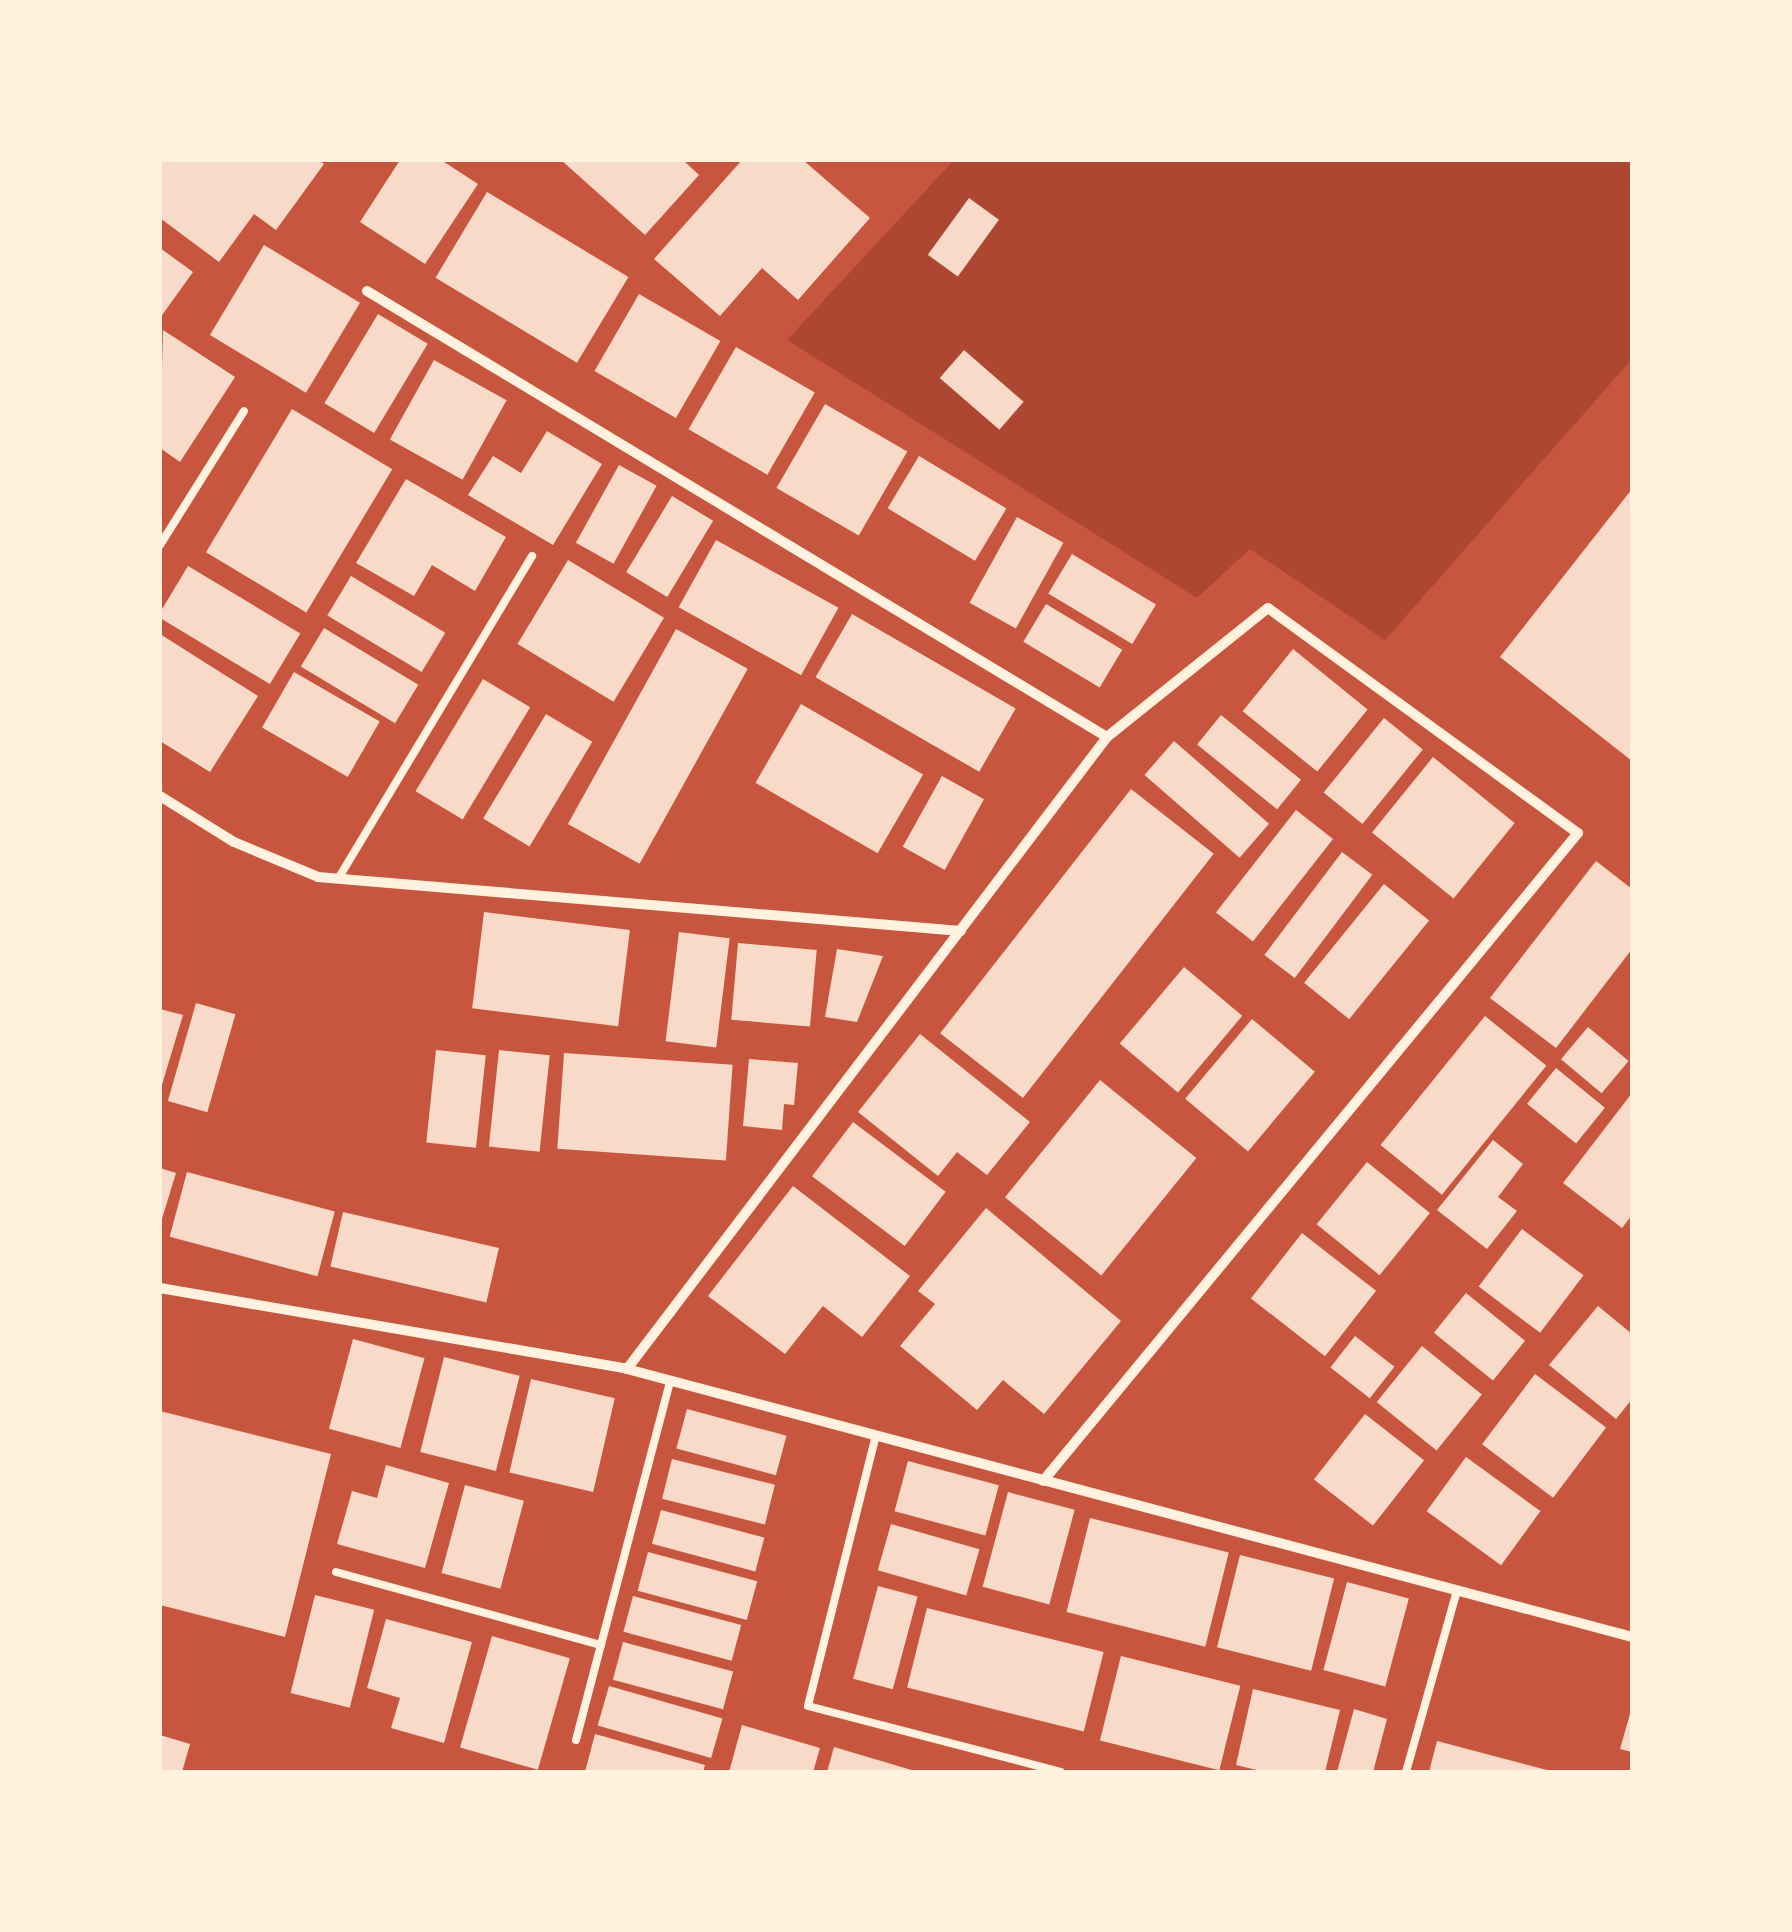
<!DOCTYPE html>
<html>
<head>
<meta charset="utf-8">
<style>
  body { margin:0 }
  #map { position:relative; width:1792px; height:1932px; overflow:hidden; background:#c8553d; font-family:Arial,sans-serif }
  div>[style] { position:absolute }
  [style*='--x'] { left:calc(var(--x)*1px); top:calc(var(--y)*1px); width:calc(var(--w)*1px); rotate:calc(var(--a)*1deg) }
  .green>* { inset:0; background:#ae4732 }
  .building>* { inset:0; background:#f7dbc8; transform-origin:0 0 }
  .service>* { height:8px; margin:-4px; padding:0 4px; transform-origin:4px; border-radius:4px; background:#fff3e0 }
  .minor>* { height:10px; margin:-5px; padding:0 5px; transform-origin:5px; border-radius:5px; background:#fff3e0 }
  span { translate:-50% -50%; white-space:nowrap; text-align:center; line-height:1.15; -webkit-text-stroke:9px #fff3e0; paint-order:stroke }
  .frame { position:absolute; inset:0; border:162px solid #fff3e0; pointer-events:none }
</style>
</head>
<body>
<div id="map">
  <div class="green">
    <i style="clip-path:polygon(954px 160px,1632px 160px,1632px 359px,1385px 640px,1250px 549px,1197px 598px,787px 340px)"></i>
  </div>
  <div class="building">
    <i style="clip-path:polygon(160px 160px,318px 160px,324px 164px,276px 230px,254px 214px,219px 262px,160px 218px)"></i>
    <i style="clip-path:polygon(400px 160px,441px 160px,478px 184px,425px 264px,360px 222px)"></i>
    <i style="clip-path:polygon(561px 160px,683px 160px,699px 175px,645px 235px)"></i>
    <i style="clip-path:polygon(742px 160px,803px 160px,870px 218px,798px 300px,762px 268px,720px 316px,654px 259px)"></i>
    <i style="left:487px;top:192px;width:165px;height:100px;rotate:31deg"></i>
    <i style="left:969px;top:198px;width:37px;height:70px;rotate:36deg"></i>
    <i style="left:264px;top:245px;width:112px;height:105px;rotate:31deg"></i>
    <i style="clip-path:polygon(160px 248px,193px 272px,160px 318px)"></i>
    <i style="left:639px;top:294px;width:94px;height:89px;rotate:30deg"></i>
    <i style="left:378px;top:314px;width:58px;height:104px;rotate:31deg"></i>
    <i style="clip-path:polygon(163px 330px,235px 377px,180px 462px,160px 448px)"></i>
    <i style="left:736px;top:347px;width:91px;height:95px;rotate:30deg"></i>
    <i style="left:964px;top:350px;width:79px;height:37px;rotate:41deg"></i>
    <i style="left:434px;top:360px;width:83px;height:91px;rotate:29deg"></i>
    <i style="left:825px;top:404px;width:95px;height:97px;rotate:30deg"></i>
    <i style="left:292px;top:409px;width:117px;height:167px;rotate:31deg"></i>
    <i style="clip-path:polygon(547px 431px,602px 464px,553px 545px,468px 495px,493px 456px,521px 473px)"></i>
    <i style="left:919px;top:456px;width:102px;height:61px;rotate:31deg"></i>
    <i style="left:619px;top:465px;width:43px;height:89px;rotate:29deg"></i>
    <i style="clip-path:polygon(406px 479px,506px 537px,475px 591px,432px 565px,414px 596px,356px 563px)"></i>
    <i style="clip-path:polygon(1632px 489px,1632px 761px,1500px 657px)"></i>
    <i style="left:672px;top:496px;width:48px;height:89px;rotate:31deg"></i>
    <i style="left:1017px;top:517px;width:53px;height:98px;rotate:29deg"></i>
    <i style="left:716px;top:540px;width:140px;height:77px;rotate:29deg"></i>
    <i style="left:1072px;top:554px;width:98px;height:46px;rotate:31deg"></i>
    <i style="left:568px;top:560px;width:112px;height:98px;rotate:31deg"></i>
    <i style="left:188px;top:566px;width:131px;height:59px;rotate:31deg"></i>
    <i style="left:351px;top:576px;width:110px;height:46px;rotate:31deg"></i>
    <i style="left:1046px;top:604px;width:89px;height:44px;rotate:31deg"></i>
    <i style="left:852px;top:614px;width:189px;height:73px;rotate:30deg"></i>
    <i style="left:324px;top:628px;width:110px;height:45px;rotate:31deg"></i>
    <i style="left:676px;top:629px;width:82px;height:223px;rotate:29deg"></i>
    <i style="clip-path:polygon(160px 634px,258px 696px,210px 772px,160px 741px)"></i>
    <i style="left:1293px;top:649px;width:96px;height:80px;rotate:39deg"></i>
    <i style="left:294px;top:672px;width:99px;height:64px;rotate:30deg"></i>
    <i style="left:483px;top:679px;width:55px;height:131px;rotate:31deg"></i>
    <i style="left:801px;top:704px;width:141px;height:91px;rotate:30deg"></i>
    <i style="left:546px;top:714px;width:54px;height:122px;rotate:31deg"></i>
    <i style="left:1221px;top:715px;width:103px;height:38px;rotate:39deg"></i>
    <i style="left:1384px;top:718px;width:50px;height:96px;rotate:39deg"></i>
    <i style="left:1174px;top:741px;width:126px;height:45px;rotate:41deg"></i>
    <i style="left:1433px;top:757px;width:105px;height:97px;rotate:39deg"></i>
    <i style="left:942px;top:776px;width:48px;height:81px;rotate:29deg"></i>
    <i style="left:1131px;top:789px;width:105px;height:310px;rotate:38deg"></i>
    <i style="left:1296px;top:810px;width:47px;height:130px;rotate:38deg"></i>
    <i style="left:1342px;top:852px;width:38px;height:129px;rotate:37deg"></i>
    <i style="clip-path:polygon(1596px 861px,1632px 889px,1632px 949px,1556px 1048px,1490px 998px)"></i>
    <i style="left:1384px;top:884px;width:58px;height:127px;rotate:39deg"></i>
    <i style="left:484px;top:912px;width:147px;height:97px;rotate:7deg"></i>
    <i style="left:679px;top:932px;width:51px;height:110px;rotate:7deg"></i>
    <i style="left:738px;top:943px;width:79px;height:77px;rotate:5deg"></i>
    <i style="clip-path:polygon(837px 949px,883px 956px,857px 1022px,825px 1017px)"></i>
    <i style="left:1184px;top:967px;width:76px;height:100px;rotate:40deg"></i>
    <i style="left:196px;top:1003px;width:41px;height:102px;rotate:16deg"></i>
    <i style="clip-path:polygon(160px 1009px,183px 1015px,161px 1088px,160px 1088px)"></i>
    <i style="left:1485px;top:1016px;width:79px;height:166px;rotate:39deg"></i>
    <i style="left:1252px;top:1019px;width:82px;height:104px;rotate:40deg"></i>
    <i style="left:1588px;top:1027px;width:53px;height:42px;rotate:40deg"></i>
    <i style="clip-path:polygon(920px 1034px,1030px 1122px,987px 1175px,957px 1152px,938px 1176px,858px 1112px)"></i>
    <i style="left:436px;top:1050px;width:50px;height:93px;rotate:6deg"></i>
    <i style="left:499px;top:1050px;width:51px;height:97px;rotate:6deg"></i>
    <i style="left:564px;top:1053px;width:169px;height:96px;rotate:4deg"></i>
    <i style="clip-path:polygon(749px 1059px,798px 1063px,794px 1105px,784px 1104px,782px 1130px,743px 1126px)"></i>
    <i style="left:1556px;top:1068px;width:63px;height:46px;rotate:39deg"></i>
    <i style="left:1100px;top:1080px;width:124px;height:151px;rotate:39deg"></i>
    <i style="clip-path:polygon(1632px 1093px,1632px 1215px,1622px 1228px,1563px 1183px)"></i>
    <i style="left:853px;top:1122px;width:116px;height:68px;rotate:37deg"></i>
    <i style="clip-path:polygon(1493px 1140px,1523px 1164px,1498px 1197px,1517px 1211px,1487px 1249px,1437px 1210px)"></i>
    <i style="left:1367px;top:1162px;width:81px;height:80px;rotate:39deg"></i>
    <i style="clip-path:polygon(160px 1168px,176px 1173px,161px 1222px,160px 1222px)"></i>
    <i style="left:187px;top:1172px;width:153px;height:67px;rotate:15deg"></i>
    <i style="clip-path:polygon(793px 1186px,910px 1276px,862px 1337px,823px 1306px,785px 1354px,708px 1296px)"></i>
    <i style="clip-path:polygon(986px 1208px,1121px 1321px,1044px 1414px,1003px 1380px,977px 1410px,900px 1346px,935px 1304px,918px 1291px)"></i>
    <i style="left:343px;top:1212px;width:160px;height:56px;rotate:13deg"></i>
    <i style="left:1522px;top:1229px;width:77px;height:72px;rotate:37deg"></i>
    <i style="left:1302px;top:1233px;width:94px;height:83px;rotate:38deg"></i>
    <i style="left:1466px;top:1293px;width:76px;height:51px;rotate:39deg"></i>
    <i style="clip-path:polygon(1598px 1306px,1632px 1334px,1632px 1399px,1616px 1419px,1549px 1365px)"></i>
    <i style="left:1355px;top:1336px;width:50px;height:40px;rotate:38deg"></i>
    <i style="left:353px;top:1339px;width:74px;height:93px;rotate:15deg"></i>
    <i style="left:1422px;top:1346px;width:77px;height:72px;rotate:39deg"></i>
    <i style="left:444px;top:1357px;width:78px;height:98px;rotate:14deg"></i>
    <i style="left:1535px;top:1374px;width:89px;height:88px;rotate:37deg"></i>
    <i style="left:531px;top:1379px;width:86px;height:96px;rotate:13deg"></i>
    <i style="left:687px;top:1409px;width:103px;height:41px;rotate:15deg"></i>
    <i style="clip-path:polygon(160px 1411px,331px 1454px,285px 1637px,160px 1605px)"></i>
    <i style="left:1365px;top:1414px;width:75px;height:83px;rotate:38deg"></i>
    <i style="left:1466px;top:1457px;width:92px;height:67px;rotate:36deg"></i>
    <i style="left:672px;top:1459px;width:106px;height:41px;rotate:14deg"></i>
    <i style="left:908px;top:1461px;width:94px;height:52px;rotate:15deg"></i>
    <i style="clip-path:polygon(386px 1465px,449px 1483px,425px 1568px,337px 1544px,352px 1491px,377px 1498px)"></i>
    <i style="left:465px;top:1485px;width:61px;height:91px;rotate:15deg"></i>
    <i style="left:1008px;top:1492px;width:69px;height:98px;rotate:15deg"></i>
    <i style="left:661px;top:1510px;width:107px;height:35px;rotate:15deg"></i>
    <i style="left:1090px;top:1518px;width:143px;height:97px;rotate:14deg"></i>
    <i style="left:891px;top:1524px;width:92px;height:48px;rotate:16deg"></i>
    <i style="left:648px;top:1552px;width:113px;height:40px;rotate:15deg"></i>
    <i style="left:1240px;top:1555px;width:97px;height:95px;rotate:14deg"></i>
    <i style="left:1347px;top:1582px;width:64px;height:91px;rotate:15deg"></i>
    <i style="left:878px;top:1586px;width:41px;height:96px;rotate:15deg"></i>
    <i style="left:315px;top:1595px;width:61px;height:101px;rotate:14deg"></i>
    <i style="left:633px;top:1596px;width:112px;height:37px;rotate:15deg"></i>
    <i style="left:927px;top:1608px;width:182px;height:82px;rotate:14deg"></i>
    <i style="clip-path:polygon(386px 1619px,472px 1642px,444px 1743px,391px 1728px,400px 1698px,367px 1688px)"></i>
    <i style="left:492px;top:1636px;width:81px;height:116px;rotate:16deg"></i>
    <i style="left:623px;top:1642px;width:114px;height:39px;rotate:15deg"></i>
    <i style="left:1121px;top:1656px;width:123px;height:87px;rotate:14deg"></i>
    <i style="left:609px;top:1686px;width:118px;height:41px;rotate:16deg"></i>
    <i style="clip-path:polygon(1253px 1689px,1340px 1710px,1325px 1772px,1265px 1772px,1236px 1765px)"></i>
    <i style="clip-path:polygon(1632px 1707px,1632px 1752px,1620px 1749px)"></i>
    <i style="clip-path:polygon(1354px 1709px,1387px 1719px,1373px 1772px,1337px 1772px)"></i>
    <i style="clip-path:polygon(742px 1725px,820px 1748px,813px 1772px,729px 1772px)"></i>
    <i style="clip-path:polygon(595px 1734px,705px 1765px,703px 1772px,585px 1772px)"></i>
    <i style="clip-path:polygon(160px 1735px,190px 1744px,182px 1772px,160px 1772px)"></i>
    <i style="clip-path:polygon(1437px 1741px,1551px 1771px,1551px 1772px,1429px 1772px)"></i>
    <i style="clip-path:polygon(834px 1747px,915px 1771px,915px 1772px,827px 1772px)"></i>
  </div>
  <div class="service">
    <i style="--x:160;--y:545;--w:158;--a:-57.9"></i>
    <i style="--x:338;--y:879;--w:377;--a:-59"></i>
    <i style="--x:876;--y:1435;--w:279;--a:104.1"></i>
    <i style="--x:808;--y:1706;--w:261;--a:14.6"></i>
    <i style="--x:336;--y:1572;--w:275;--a:15.4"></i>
    <i style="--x:576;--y:1740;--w:371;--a:-75.3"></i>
    <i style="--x:1406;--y:1772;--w:189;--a:-74.3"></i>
  </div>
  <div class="minor">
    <i style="--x:367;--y:291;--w:864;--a:31.08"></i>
    <i style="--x:160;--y:796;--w:87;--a:31.9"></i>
    <i style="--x:234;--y:842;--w:91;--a:22.6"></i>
    <i style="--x:318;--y:877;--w:645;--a:4.8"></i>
    <i style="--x:160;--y:1288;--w:474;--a:9.8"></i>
    <i style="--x:627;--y:1369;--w:1040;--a:14.93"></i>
    <i style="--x:627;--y:1369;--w:794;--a:-52.78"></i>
    <i style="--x:1107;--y:737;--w:206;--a:-38.7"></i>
    <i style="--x:1268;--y:608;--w:383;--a:36"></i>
    <i style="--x:1578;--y:833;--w:840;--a:129.54"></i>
  </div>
  <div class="frame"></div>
</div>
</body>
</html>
